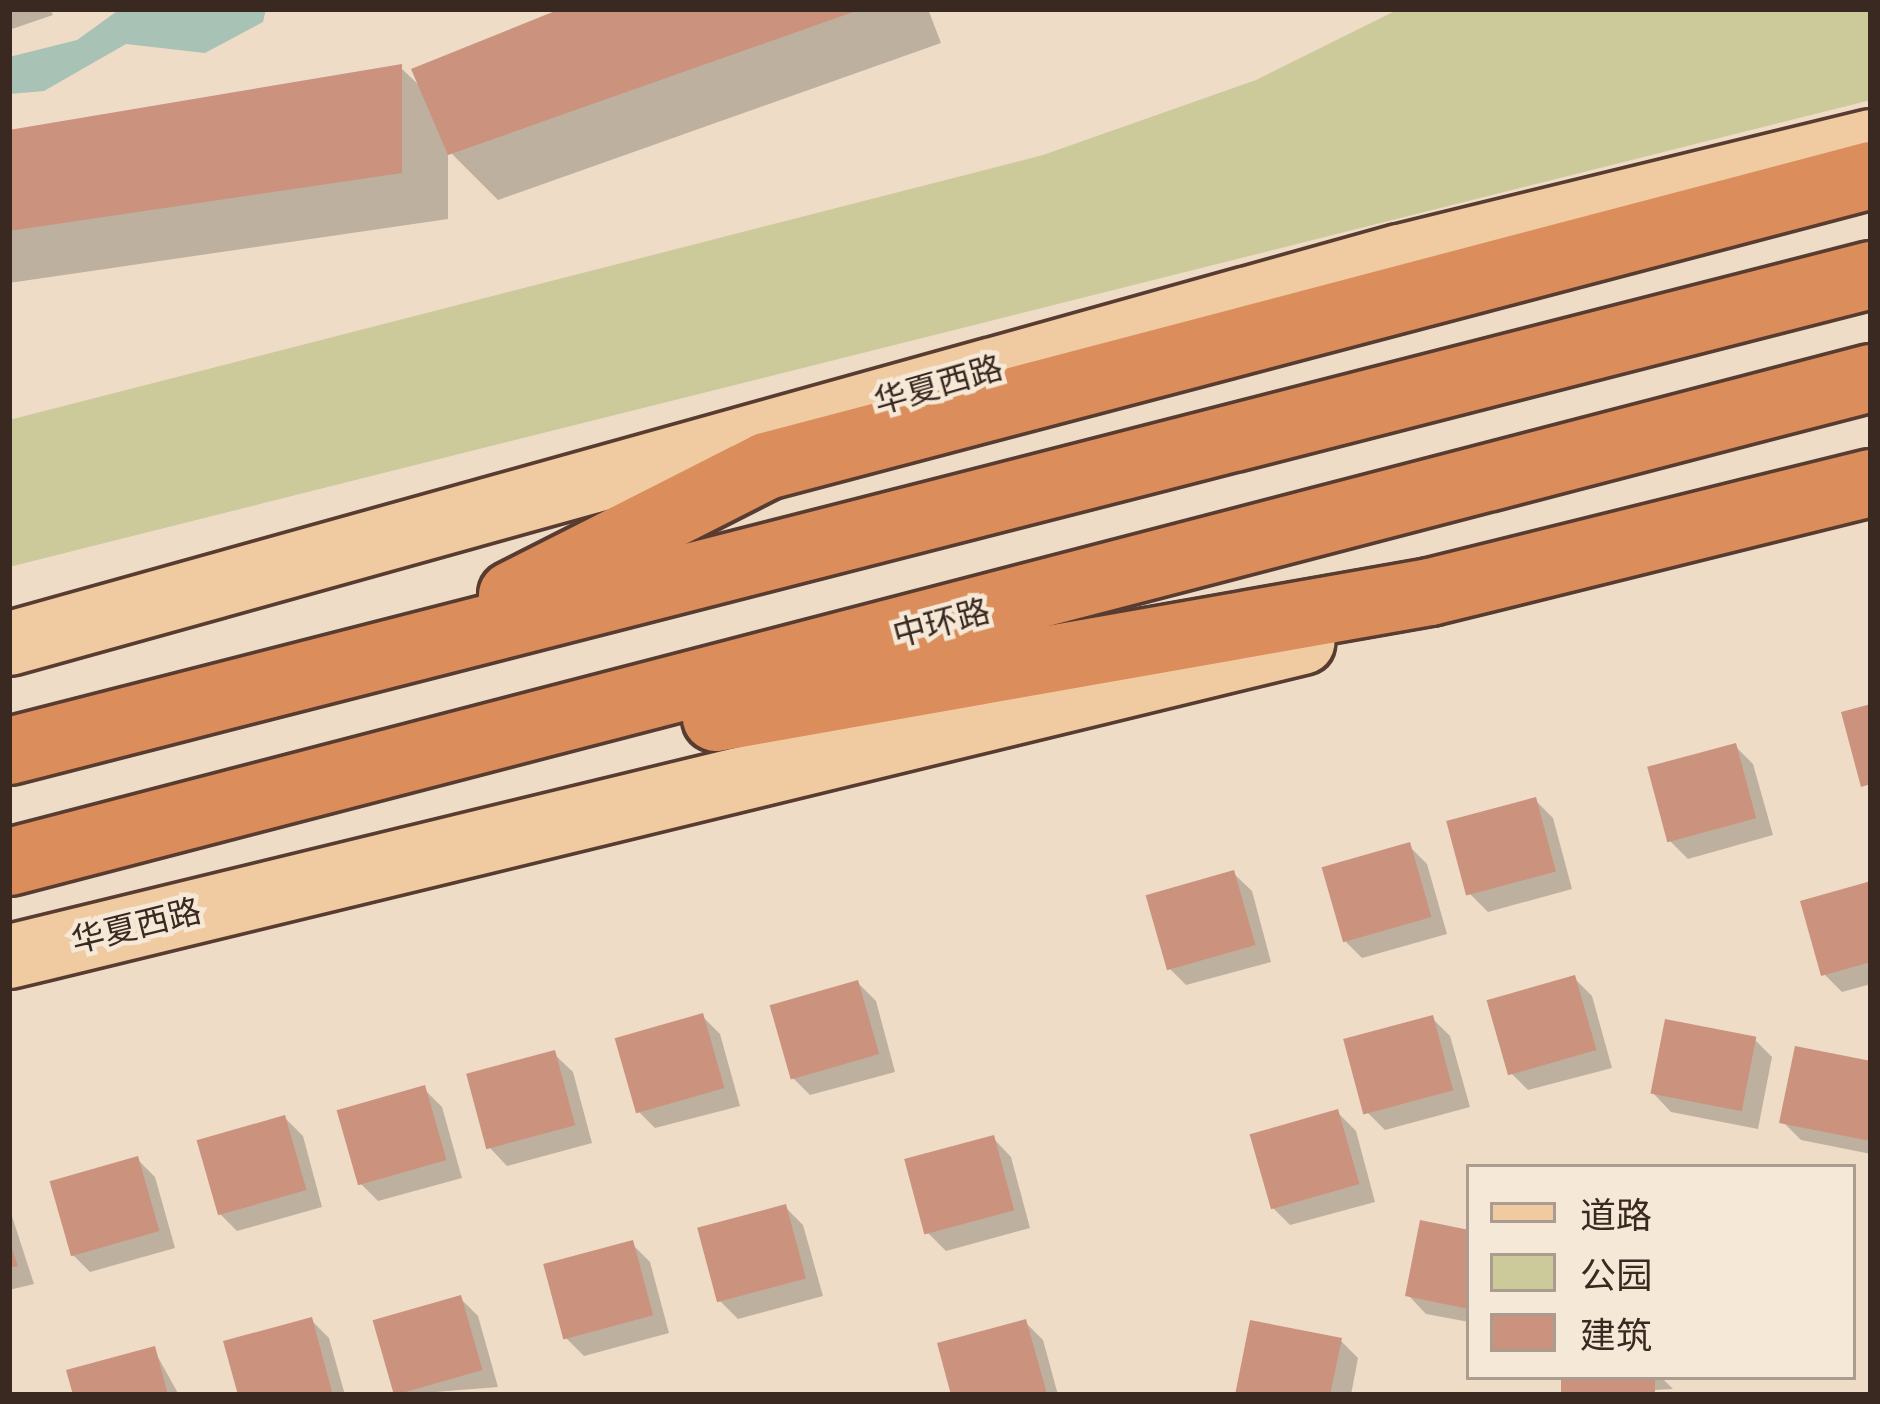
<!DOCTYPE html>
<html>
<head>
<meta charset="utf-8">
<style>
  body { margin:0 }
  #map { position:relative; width:1880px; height:1404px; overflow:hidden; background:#eedcc7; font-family:"IBM Plex Serif","Noto Sans SC",serif }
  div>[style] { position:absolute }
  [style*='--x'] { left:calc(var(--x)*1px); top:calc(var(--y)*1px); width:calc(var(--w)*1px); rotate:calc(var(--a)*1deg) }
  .green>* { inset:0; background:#ccca9b }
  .water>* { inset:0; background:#a8c2b6 }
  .shadow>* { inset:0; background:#0003 }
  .building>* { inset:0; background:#cb927e; transform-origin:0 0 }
  .roads { filter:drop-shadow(3px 0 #583c31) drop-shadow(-3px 0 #583c31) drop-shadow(0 3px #583c31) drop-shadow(0 -3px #583c31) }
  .primary>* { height:63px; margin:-31.5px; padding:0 31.5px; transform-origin:31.5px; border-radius:31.5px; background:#f0caa1 }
  .highway>* { height:66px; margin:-33px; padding:0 33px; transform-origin:33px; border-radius:33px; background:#db8e5b }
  span { translate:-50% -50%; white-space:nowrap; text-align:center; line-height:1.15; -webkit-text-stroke:9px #f5e8d7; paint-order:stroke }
  .street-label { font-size:33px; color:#3a2920 }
  .frame { position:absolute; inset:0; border:12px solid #3a2920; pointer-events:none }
  .legend { position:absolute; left:1466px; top:1164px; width:390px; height:216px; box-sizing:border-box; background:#f5e8d7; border:3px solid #aa9c8e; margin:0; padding:15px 21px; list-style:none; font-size:36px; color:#3a2920 }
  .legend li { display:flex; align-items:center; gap:24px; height:60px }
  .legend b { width:60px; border:3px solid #aa9c8e }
</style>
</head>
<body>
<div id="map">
  <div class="green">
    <i style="clip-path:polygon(1399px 9px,1871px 9px,1871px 100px,9px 567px,9px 420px,1043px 155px,1256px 80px)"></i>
  </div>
  <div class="water">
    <i style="clip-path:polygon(120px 9px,191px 11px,266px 9px,263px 22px,205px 53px,126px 44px,44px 91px,9px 94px,9px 57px,77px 40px)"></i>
  </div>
  <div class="shadow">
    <i style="clip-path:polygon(9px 9px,50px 9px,53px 15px,9px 30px)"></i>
    <i style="clip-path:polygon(568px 9px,928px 9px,941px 43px,498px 200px,448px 150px,448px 219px,9px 283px,9px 133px,401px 68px,423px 89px)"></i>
    <i style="clip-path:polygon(1735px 746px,1753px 764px,1773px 835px,1688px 859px,1670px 841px)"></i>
    <i style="clip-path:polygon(1535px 800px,1553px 818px,1572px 889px,1488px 912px,1470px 894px)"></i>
    <i style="clip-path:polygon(1409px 846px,1427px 864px,1447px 934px,1362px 958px,1344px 940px)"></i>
    <i style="clip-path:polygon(1233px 873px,1252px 891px,1271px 962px,1186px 985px,1168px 967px)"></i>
    <i style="clip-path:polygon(1871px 884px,1871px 984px,1842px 992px,1824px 974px)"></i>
    <i style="clip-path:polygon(1574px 978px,1592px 996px,1612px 1068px,1528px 1090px,1510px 1072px)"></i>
    <i style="clip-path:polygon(858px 983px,876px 1001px,895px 1072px,810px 1095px,792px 1077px)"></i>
    <i style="clip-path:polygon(702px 1016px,720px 1034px,740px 1106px,655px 1128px,637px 1110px)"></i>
    <i style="clip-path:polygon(1432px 1018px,1450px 1036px,1470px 1107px,1385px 1130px,1367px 1112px)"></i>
    <i style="clip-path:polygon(1754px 1039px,1772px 1057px,1758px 1129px,1671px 1112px,1653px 1093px)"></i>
    <i style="clip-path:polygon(1797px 1050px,1871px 1064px,1871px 1154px,1801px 1140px,1783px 1122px)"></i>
    <i style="clip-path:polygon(554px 1054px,573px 1072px,592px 1143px,507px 1166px,489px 1147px)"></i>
    <i style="clip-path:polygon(424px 1089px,442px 1107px,462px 1178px,378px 1201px,360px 1183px)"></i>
    <i style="clip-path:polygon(1338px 1113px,1356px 1131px,1375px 1202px,1290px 1225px,1272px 1207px)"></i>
    <i style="clip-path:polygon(285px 1118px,303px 1136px,322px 1207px,237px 1231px,219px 1213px)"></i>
    <i style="clip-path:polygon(993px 1138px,1011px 1157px,1030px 1228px,946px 1251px,928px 1233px)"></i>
    <i style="clip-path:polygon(137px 1159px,155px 1177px,175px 1248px,90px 1272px,72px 1254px)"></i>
    <i style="clip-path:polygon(9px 1207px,34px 1284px,9px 1290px)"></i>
    <i style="clip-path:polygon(785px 1207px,803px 1225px,823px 1296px,738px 1319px,720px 1301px)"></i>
    <i style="clip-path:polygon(1469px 1233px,1469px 1322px,1426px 1314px,1408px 1295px)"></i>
    <i style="clip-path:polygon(632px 1244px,650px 1262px,669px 1333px,584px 1356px,566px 1338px)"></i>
    <i style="clip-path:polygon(460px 1298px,478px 1316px,498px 1387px,398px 1395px)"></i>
    <i style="clip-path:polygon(311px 1320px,329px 1338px,345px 1395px,241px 1395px,226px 1343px)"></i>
    <i style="clip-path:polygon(1025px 1322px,1043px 1340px,1058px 1395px,954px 1395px,940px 1345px)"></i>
    <i style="clip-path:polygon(1340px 1340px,1358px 1358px,1351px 1395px,1239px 1394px)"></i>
    <i style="clip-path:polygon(154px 1350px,179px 1395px,76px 1395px)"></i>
    <i style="clip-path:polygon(1564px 1377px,1661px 1377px,1673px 1389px,1560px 1395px)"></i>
  </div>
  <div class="building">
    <i style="clip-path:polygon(560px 9px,859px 9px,859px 10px,448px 155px,411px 69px)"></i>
    <i style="clip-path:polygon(402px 64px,402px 173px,9px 231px,9px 130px)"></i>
    <i style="clip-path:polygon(1871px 704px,1871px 784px,1861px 787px,1841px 712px)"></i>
    <i style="left:1736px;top:743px;width:78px;height:92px;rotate:75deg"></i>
    <i style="left:1536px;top:797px;width:77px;height:93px;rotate:75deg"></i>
    <i style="left:1410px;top:842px;width:78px;height:92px;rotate:74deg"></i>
    <i style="left:1234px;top:870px;width:78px;height:92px;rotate:74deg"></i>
    <i style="clip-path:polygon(1871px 881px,1871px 962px,1821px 976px,1800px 901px)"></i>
    <i style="left:1575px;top:975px;width:78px;height:92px;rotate:74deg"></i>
    <i style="left:858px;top:980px;width:77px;height:92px;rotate:74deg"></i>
    <i style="left:703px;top:1013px;width:78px;height:92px;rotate:74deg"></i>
    <i style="left:1433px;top:1015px;width:78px;height:93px;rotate:75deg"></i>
    <i style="left:1665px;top:1019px;width:93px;height:76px;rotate:11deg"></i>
    <i style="clip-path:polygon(1795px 1046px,1871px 1061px,1870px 1141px,1779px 1123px)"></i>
    <i style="left:555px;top:1050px;width:78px;height:92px;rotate:75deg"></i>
    <i style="left:425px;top:1085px;width:78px;height:92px;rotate:74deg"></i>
    <i style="left:1338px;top:1109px;width:78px;height:92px;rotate:74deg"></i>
    <i style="left:285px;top:1115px;width:78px;height:92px;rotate:74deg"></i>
    <i style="left:994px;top:1135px;width:78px;height:93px;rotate:75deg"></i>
    <i style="left:138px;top:1156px;width:78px;height:92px;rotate:74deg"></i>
    <i style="left:786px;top:1204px;width:77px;height:92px;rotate:75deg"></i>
    <i style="clip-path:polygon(1420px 1220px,1469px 1230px,1469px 1309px,1405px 1296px)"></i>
    <i style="clip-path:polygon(9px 1240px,18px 1266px,9px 1268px)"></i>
    <i style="left:633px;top:1240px;width:78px;height:93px;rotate:75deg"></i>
    <i style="left:461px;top:1295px;width:78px;height:92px;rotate:74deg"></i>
    <i style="clip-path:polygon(312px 1317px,332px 1392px,238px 1395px,223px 1341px)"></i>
    <i style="clip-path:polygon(1026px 1319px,1047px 1394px,951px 1395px,937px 1343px)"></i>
    <i style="clip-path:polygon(1250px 1320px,1342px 1338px,1330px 1395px,1235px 1395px)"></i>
    <i style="clip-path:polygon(155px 1346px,168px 1395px,73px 1395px,66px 1370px)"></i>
    <i style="left:1561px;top:1377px;width:94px;height:18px"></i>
  </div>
  <div class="roads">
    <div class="primary">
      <i style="--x:9;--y:643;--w:1443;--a:-15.56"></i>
      <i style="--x:1399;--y:256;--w:486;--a:-13.7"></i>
      <i style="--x:9;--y:956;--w:1331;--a:-13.65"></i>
    </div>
    <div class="highway">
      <i style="--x:512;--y:595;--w:285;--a:-26.9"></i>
      <i style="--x:766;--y:466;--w:1143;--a:-14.75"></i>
      <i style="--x:716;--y:718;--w:725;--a:-10.01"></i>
      <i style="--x:1430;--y:592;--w:454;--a:-13.9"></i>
      <i style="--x:9;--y:751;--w:1922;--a:-14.34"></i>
      <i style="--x:9;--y:862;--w:1924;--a:-14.57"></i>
    </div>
  </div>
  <div class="street-label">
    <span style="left:938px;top:384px;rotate:-16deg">华夏西路</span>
    <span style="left:941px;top:622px;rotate:-15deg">中环路</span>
    <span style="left:136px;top:925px;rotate:-14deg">华夏西路</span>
  </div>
  <div class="frame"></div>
  <ul class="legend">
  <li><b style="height:15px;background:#f0caa1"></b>道路</li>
  <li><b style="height:33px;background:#ccca9b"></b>公园</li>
  <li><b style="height:33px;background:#cb927e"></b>建筑</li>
  </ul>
</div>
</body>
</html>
